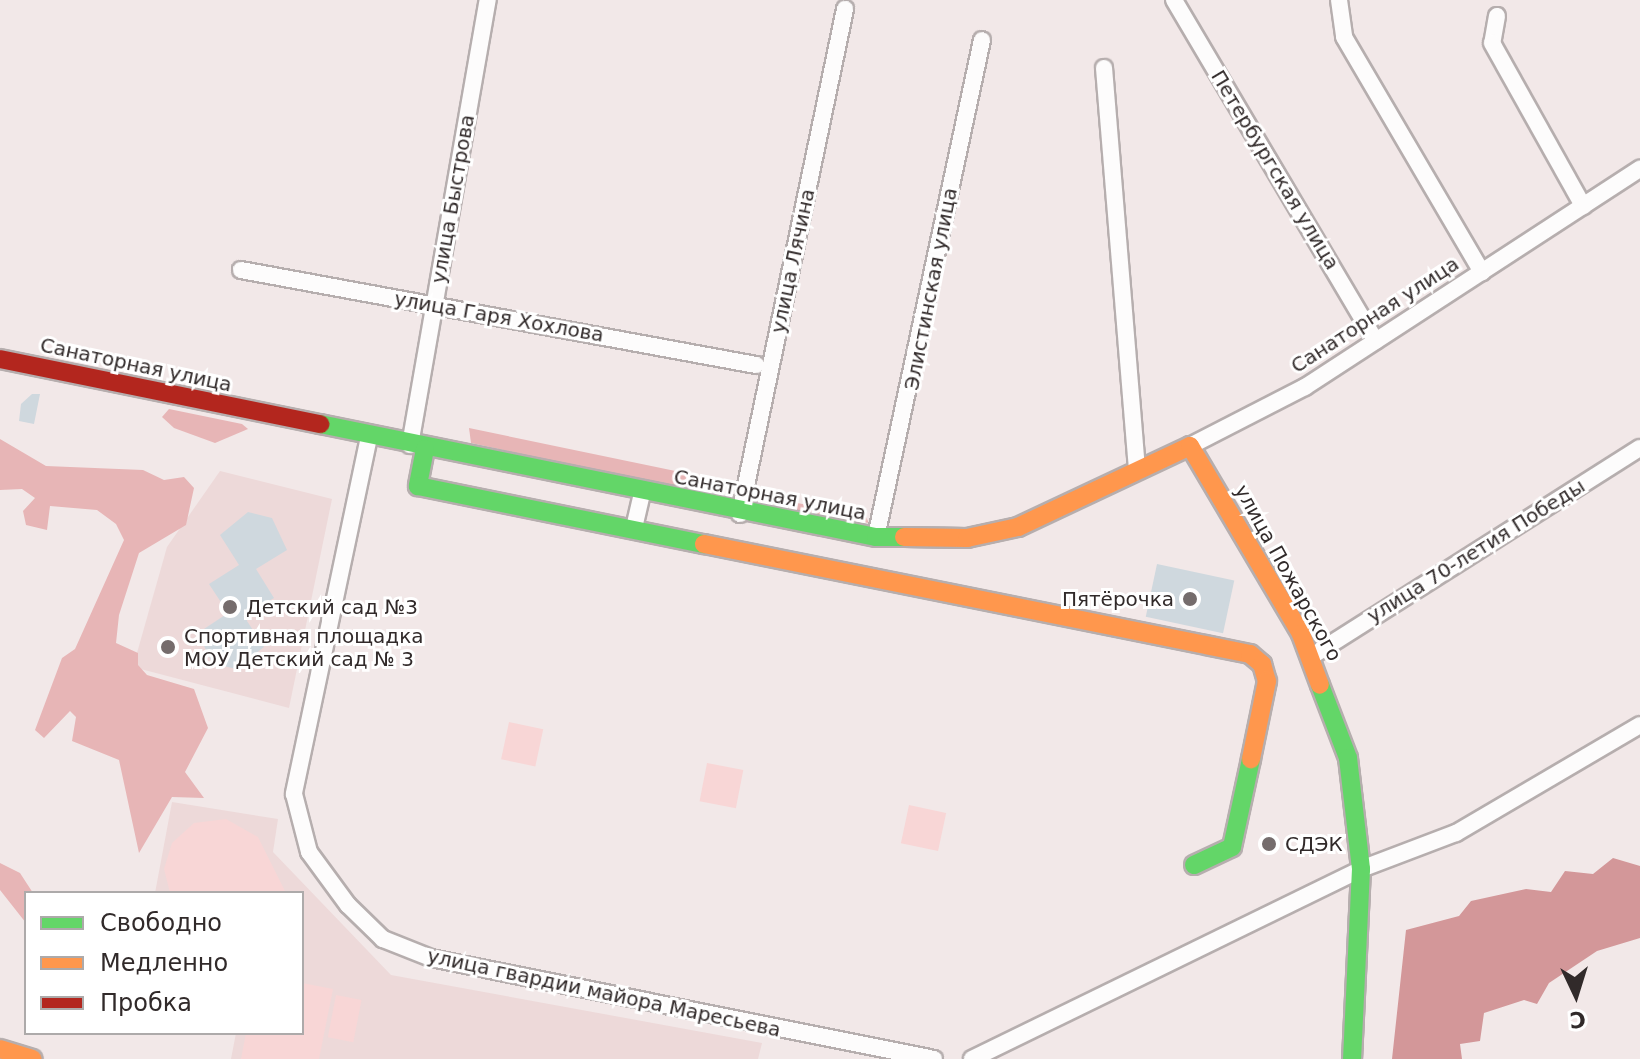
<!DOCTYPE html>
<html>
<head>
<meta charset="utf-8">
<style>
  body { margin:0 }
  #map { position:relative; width:1640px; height:1059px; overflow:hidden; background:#f2e8e8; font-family:"DejaVu Sans",sans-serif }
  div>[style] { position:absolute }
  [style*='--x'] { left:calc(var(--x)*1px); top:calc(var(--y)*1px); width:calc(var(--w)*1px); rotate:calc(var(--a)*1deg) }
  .built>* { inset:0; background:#edd9d9 }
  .green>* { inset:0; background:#f8d6d6; transform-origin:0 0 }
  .forest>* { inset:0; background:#e7b5b6 }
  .water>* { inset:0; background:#d39799 }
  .building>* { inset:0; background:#cfd8de; transform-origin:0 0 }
  .roads { filter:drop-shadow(2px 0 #b6aeae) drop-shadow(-2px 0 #b6aeae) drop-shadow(0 2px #b6aeae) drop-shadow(0 -2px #b6aeae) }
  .street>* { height:16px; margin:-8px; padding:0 8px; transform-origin:8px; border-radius:8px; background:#fdfcfc }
  .fast>* { height:18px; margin:-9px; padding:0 9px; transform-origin:9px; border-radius:9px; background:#63d668 }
  .slow>* { height:18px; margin:-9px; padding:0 9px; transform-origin:9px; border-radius:9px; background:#ff974d }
  .jam>* { height:18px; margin:-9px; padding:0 9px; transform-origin:9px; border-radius:9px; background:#b3261e }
  .dots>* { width:22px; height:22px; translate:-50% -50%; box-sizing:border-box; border:4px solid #fff; border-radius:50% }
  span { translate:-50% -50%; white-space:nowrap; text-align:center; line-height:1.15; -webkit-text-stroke:6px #fff; paint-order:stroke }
  .street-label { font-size:20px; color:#312a2a }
  .poi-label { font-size:20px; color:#312a2a }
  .right { translate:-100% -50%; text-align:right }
  .left { translate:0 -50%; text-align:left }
  .legend { position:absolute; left:24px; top:891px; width:280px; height:144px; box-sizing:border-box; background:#fff; border:2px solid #adaaaa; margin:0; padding:10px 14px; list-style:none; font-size:24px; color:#312a2a }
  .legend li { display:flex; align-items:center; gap:16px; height:40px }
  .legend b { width:40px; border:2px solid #adaaaa }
  .north { position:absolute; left:1536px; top:955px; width:80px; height:80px; -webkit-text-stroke:6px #fff; paint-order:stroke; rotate:176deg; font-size:22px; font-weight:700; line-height:32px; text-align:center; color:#312a2a }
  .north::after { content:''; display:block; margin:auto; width:28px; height:36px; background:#312a2a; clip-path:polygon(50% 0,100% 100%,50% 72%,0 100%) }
</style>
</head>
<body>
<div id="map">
  <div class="built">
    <i style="clip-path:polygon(220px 471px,332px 499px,289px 708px,133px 667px,167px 547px)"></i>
    <i style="clip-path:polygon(172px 802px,278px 819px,273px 852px,391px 975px,762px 1043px,758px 1059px,231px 1059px,236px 1033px,302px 1033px,302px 893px,155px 893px)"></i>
  </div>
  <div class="green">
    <i style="left:509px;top:722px;width:35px;height:38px;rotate:12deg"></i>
    <i style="left:707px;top:763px;width:37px;height:39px;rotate:11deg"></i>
    <i style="left:909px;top:805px;width:38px;height:39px;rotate:12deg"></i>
    <i style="clip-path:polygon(226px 819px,258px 837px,286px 893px,170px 893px,164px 869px,172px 843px,194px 823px)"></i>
    <i style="clip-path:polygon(302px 983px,333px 989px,319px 1059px,241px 1059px,246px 1033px,302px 1033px)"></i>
    <i style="left:336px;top:995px;width:26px;height:43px;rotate:11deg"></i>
  </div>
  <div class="forest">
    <i style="clip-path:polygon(169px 409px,242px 424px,248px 429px,215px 443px,174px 428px,162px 417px)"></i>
    <i style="clip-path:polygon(469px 428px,709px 478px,701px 490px,652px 483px,471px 443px)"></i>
    <i style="clip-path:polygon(0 439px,46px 466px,143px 470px,164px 480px,184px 477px,194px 488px,186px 525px,139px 553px,119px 615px,116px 643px,138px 653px,138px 665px,147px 675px,194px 689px,208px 728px,185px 772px,204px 798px,172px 797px,139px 853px,119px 760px,72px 741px,76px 717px,70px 711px,44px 738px,35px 730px,62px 658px,75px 649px,124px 540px,116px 524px,97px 510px,50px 506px,47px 530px,26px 525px,23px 511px,35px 498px,22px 489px,0 490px)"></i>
    <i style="clip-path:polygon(758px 495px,866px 517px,869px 523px,757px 504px)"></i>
    <i style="clip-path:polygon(0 863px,20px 873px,33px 893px,26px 893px,26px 923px,0 890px)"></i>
  </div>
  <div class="water">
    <i style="clip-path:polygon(1613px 858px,1640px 866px,1640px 938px,1597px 951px,1549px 983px,1537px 1004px,1524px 1000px,1484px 1013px,1480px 1041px,1460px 1044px,1462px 1059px,1392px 1059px,1406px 930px,1459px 916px,1471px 901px,1526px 889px,1551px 892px,1565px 871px,1593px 874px)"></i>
  </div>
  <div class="building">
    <i style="clip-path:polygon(32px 394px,40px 394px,34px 424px,19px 421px,21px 404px)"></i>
    <i style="clip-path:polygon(248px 512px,272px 518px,287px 550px,256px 569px,274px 598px,249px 613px,247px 621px,264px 647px,236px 669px,212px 663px,198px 633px,228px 613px,209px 584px,239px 565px,220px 535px)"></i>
    <i style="left:1157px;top:564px;width:79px;height:54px;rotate:12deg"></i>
  </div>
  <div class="roads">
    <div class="street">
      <i style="--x:1174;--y:0;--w:396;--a:59.4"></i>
      <i style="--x:1339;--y:0;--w:37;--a:82"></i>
      <i style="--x:1344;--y:37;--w:273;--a:59.6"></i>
      <i style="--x:1497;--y:16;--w:27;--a:100"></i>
      <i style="--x:1492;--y:43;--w:187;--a:60.8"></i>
      <i style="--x:1104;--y:68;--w:404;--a:85.3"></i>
      <i style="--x:241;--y:270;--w:524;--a:10.45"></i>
      <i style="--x:369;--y:437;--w:365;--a:101.9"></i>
      <i style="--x:294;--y:794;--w:60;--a:75.5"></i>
      <i style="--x:309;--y:852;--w:66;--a:53.7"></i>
      <i style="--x:348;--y:905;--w:49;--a:44.2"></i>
      <i style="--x:383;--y:939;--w:52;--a:21.6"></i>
      <i style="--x:431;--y:958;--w:513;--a:11.35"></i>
      <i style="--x:410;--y:445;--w:452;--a:-80.1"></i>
      <i style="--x:1190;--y:446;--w:129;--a:-27.2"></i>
      <i style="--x:1305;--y:387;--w:400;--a:-33.1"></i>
      <i style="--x:740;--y:514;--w:516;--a:-78.25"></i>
      <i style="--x:634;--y:528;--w:36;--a:-77"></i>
      <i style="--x:876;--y:537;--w:508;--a:-77.96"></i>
      <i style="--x:1312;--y:656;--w:388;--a:-32.4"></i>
      <i style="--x:972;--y:1059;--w:433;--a:-26"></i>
      <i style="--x:1361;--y:869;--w:102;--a:-20.8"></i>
      <i style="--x:1456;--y:833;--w:213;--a:-30.4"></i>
    </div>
    <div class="fast">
      <i style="--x:320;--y:424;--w:567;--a:11.49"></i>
      <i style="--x:876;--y:537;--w:28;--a:0"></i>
      <i style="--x:425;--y:449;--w:38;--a:101"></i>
      <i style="--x:418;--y:486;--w:292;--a:11.5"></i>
      <i style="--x:1320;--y:685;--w:78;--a:69"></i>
      <i style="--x:1348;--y:758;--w:112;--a:83.3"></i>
      <i style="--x:1361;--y:869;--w:190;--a:92.7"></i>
      <i style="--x:1194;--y:865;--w:42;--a:-25.3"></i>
      <i style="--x:1232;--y:847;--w:90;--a:-77.8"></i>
    </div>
    <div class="slow">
      <i style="--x:904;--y:537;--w:63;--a:0.9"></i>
      <i style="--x:967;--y:538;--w:52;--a:-12.2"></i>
      <i style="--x:1018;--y:527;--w:190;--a:-25.2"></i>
      <i style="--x:1190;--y:446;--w:218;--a:59.4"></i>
      <i style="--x:1301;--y:634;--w:54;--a:69.6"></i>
      <i style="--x:704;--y:544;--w:557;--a:11.39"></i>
      <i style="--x:1250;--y:654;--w:16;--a:40"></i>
      <i style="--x:1262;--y:664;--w:18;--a:74"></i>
      <i style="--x:1267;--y:681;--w:80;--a:101.6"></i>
      <i style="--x:0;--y:1049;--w:34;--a:17"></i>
    </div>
    <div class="jam">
      <i style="--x:0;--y:359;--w:327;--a:11.5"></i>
    </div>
  </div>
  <div class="dots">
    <i style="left:1190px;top:599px;background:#756c6c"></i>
    <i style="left:230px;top:607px;background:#756c6c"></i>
    <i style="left:168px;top:647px;background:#756c6c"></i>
    <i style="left:1269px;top:844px;background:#756c6c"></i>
  </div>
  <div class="street-label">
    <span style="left:1275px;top:170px;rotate:59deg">Петербургская улица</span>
    <span style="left:453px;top:199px;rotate:-80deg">улица Быстрова</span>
    <span style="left:793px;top:261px;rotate:-78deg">улица Лячина</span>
    <span style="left:931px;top:289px;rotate:-79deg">Элистинская улица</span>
    <span style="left:1375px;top:315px;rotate:-33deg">Санаторная улица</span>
    <span style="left:499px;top:317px;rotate:10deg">улица Гаря Хохлова</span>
    <span style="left:136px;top:365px;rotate:12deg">Санаторная улица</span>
    <span style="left:770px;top:495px;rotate:11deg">Санаторная улица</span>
    <span style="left:1476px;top:551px;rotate:-32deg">улица 70-летия Победы</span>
    <span style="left:1288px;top:573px;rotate:61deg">улица Пожарского</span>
    <span style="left:604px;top:993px;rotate:12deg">улица гвардии майора Маресьева</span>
  </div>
  <div class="poi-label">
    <span class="right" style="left:1174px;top:599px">Пятёрочка</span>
    <span class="left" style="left:246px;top:607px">Детский сад №3</span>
    <span class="left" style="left:184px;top:648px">Спортивная площадка<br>МОУ Детский сад № 3</span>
    <span class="left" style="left:1285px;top:844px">СДЭК</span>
  </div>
  <ul class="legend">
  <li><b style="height:10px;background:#63d668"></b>Свободно</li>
  <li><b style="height:10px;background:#ff974d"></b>Медленно</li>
  <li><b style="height:10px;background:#b3261e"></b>Пробка</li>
  </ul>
  <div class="north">С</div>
</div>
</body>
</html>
